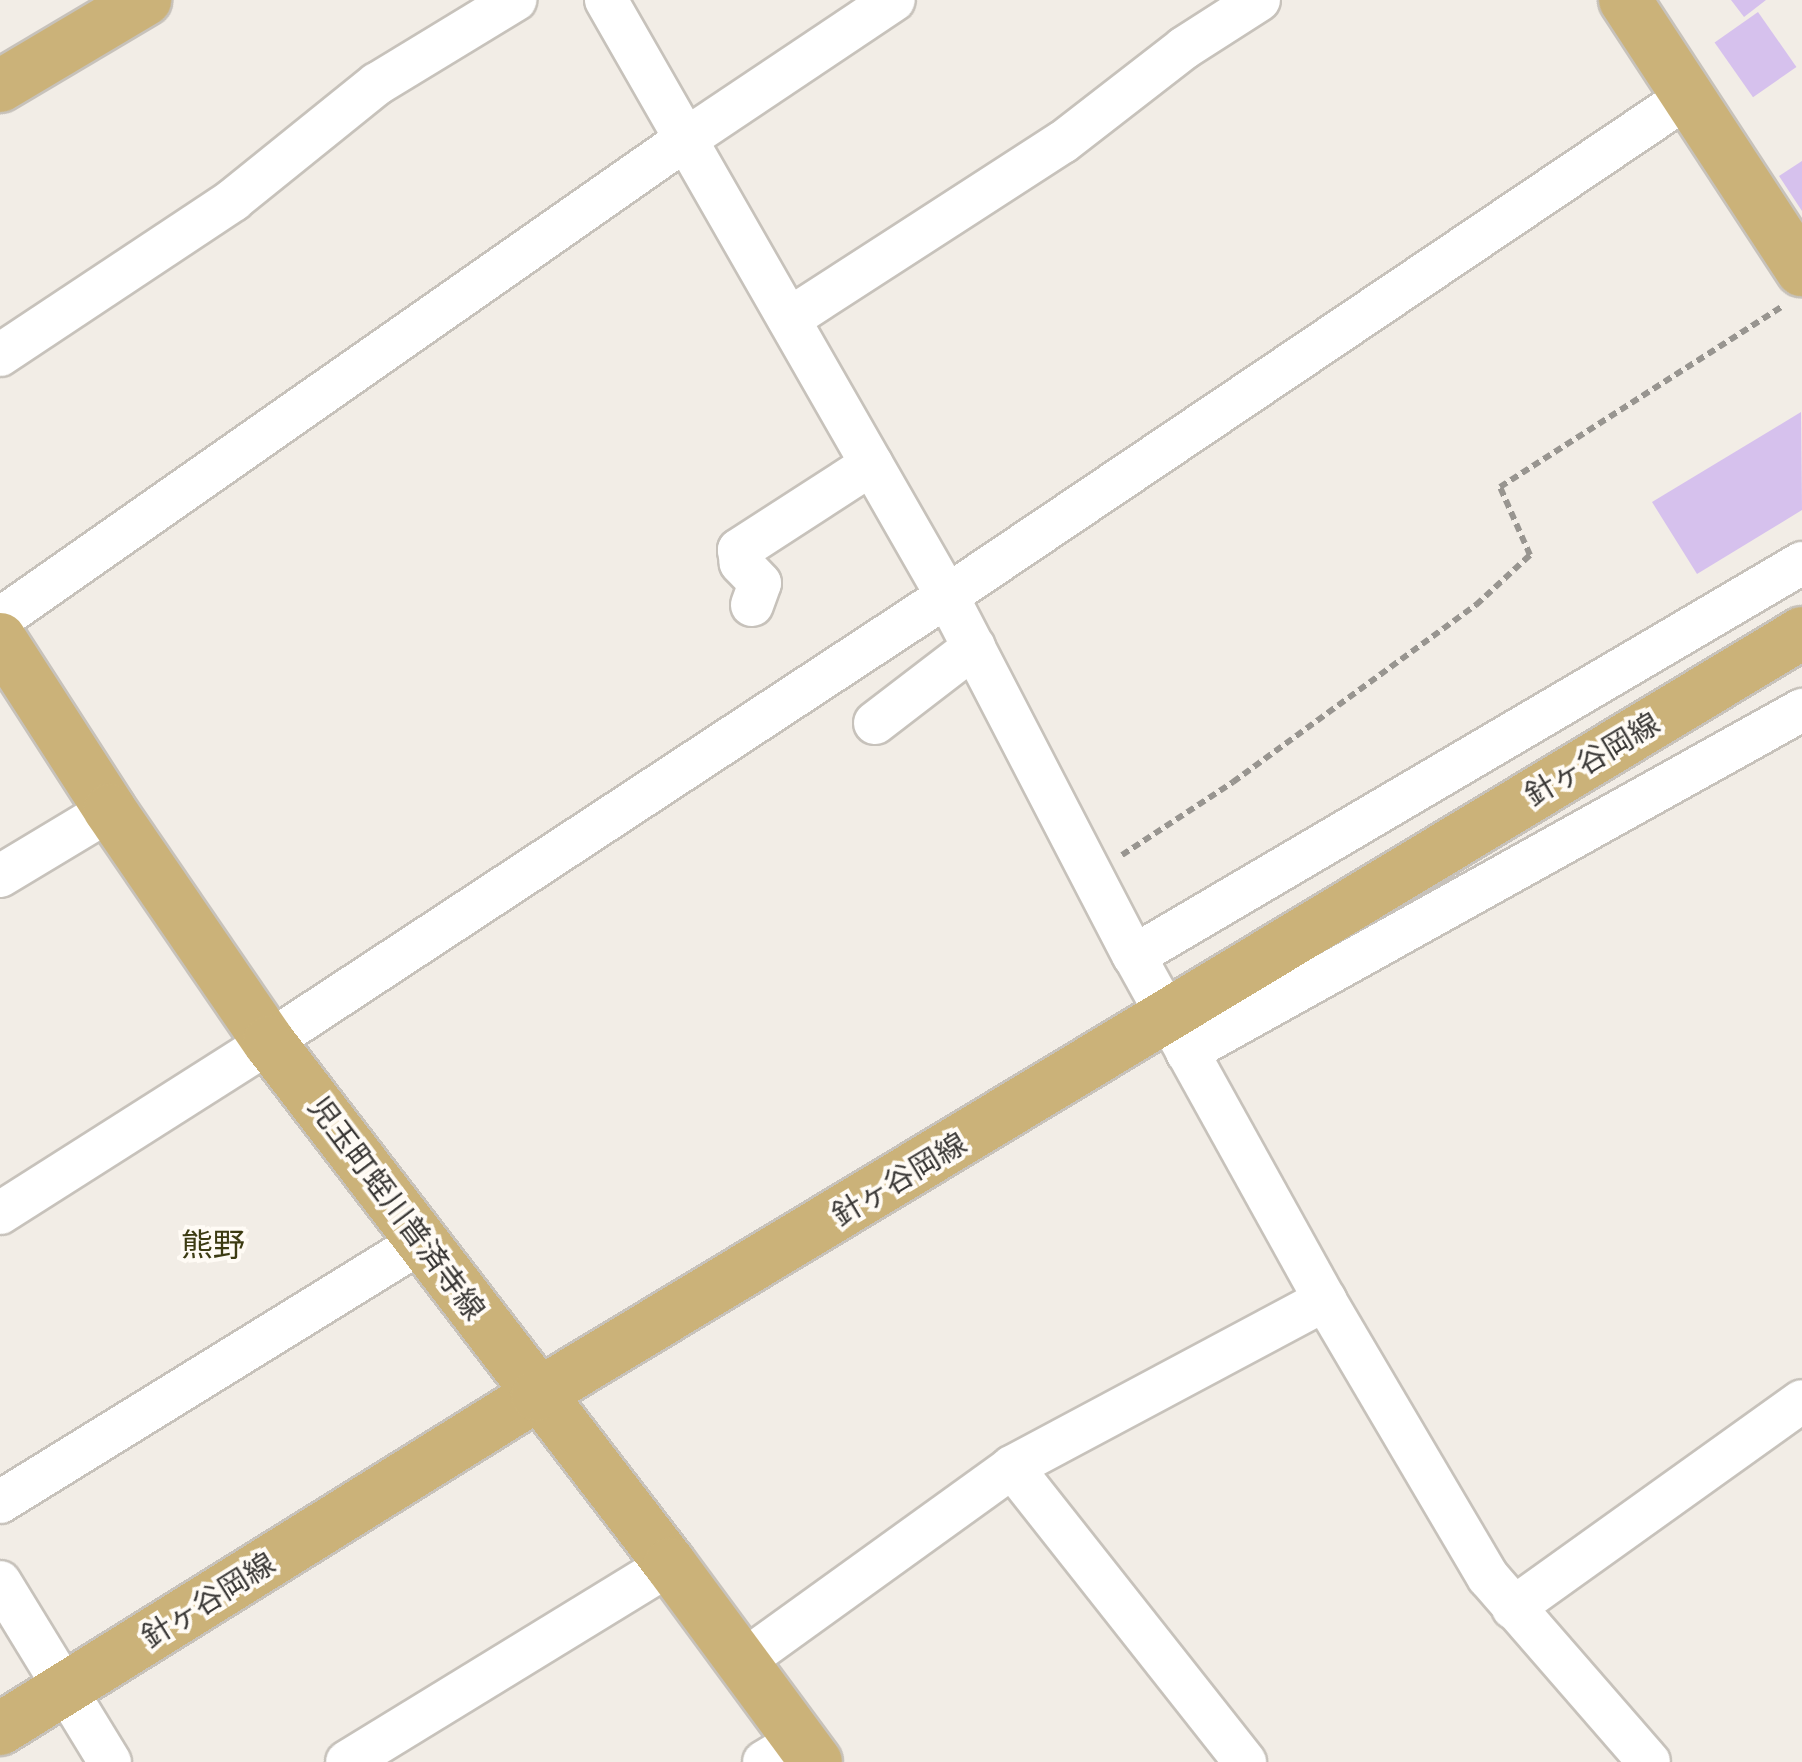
<!DOCTYPE html>
<html>
<head>
<meta charset="utf-8">
<style>
  body { margin:0 }
  #map { position:relative; width:1802px; height:1762px; overflow:hidden; background:#f2ede6; font-family:"Asap Condensed","Noto Sans JP",sans-serif }
  div>[style] { position:absolute }
  [style*='--x'] { left:calc(var(--x)*1px); top:calc(var(--y)*1px); width:calc(var(--w)*1px); rotate:calc(var(--a)*1deg) }
  .building>* { inset:0; background:#d6c1ed; transform-origin:0 0 }
  .path>* { height:6px; margin-top:-3px; transform-origin:0; background:repeating-linear-gradient(90deg,#989590 0 8px,transparent 0 13px) }
  .roads { filter:drop-shadow(2px 0 #c7c2bb) drop-shadow(-2px 0 #c7c2bb) drop-shadow(0 2px #c7c2bb) drop-shadow(0 -2px #c7c2bb) }
  .minor>* { height:42px; margin:-21px; padding:0 21px; transform-origin:21px; border-radius:21px; background:#fff }
  .major>* { height:52px; margin:-26px; padding:0 26px; transform-origin:26px; border-radius:26px; background:#cbb279 }
  span { translate:-50% -50%; white-space:nowrap; text-align:center; line-height:1.15; -webkit-text-stroke:8px #fffbf5; paint-order:stroke }
  .street-label { font-size:30px; color:#3a3836 }
  .neighbourhood-label { font-size:32px; color:#3c3b12 }
</style>
</head>
<body>
<div id="map">
  <div class="building">
    <i style="clip-path:polygon(1731px 0,1766px 0,1744px 17px)"></i>
    <i style="left:1758px;top:12px;width:67px;height:53px;rotate:55deg"></i>
    <i style="clip-path:polygon(1802px 161px,1802px 211px,1779px 176px)"></i>
    <i style="clip-path:polygon(1801px 412px,1802px 510px,1697px 574px,1652px 502px)"></i>
  </div>
  <div class="path">
    <i style="--x:1122;--y:855;--w:133;--a:-33.3"></i>
    <i style="--x:1233;--y:782;--w:301;--a:-36.1"></i>
    <i style="--x:1476;--y:605;--w:74;--a:-42.8"></i>
    <i style="--x:1530;--y:555;--w:74;--a:-113.8"></i>
    <i style="--x:1500;--y:487;--w:336;--a:-32.6"></i>
  </div>
  <div class="roads">
    <div class="minor">
      <i style="--x:606;--y:0;--w:687;--a:60.22"></i>
      <i style="--x:947;--y:596;--w:406;--a:62.6"></i>
      <i style="--x:789;--y:319;--w:326;--a:-32.9"></i>
      <i style="--x:1063;--y:142;--w:153;--a:-37.8"></i>
      <i style="--x:1184;--y:48;--w:89;--a:-32.6"></i>
      <i style="--x:0;--y:355;--w:280;--a:-33.6"></i>
      <i style="--x:233;--y:200;--w:185;--a:-38.9"></i>
      <i style="--x:377;--y:84;--w:162;--a:-31.3"></i>
      <i style="--x:752;--y:605;--w:23;--a:-70"></i>
      <i style="--x:760;--y:583;--w:28;--a:-134"></i>
      <i style="--x:741;--y:563;--w:13;--a:-99"></i>
      <i style="--x:739;--y:550;--w:158;--a:-32.9"></i>
      <i style="--x:0;--y:619;--w:837;--a:-34.98"></i>
      <i style="--x:686;--y:139;--w:250;--a:-33.8"></i>
      <i style="--x:875;--y:723;--w:125;--a:-37.5"></i>
      <i style="--x:0;--y:876;--w:128;--a:-31"></i>
      <i style="--x:1187;--y:1052;--w:704;--a:-29.08"></i>
      <i style="--x:0;--y:1213;--w:319;--a:-32.4"></i>
      <i style="--x:269;--y:1042;--w:812;--a:-33.34"></i>
      <i style="--x:947;--y:596;--w:896;--a:-33.99"></i>
      <i style="--x:1012;--y:1467;--w:376;--a:51.7"></i>
      <i style="--x:0;--y:1502;--w:498;--a:-31.7"></i>
      <i style="--x:0;--y:1582;--w:211;--a:58.6"></i>
      <i style="--x:1513;--y:1608;--w:355;--a:-35.6"></i>
      <i style="--x:742;--y:1662;--w:333;--a:-35.8"></i>
      <i style="--x:1012;--y:1467;--w:355;--a:-28.1"></i>
      <i style="--x:347;--y:1762;--w:379;--a:-31.5"></i>
      <i style="--x:764;--y:1762;--w:41;--a:-31"></i>
      <i style="--x:1649;--y:1762;--w:245;--a:-131"></i>
      <i style="--x:1488;--y:1577;--w:321;--a:-120.5"></i>
      <i style="--x:1325;--y:1300;--w:393;--a:-119"></i>
      <i style="--x:1134;--y:956;--w:775;--a:-30.47"></i>
    </div>
    <div class="major">
      <i style="--x:1625;--y:0;--w:323;--a:56.8"></i>
      <i style="--x:0;--y:86;--w:169;--a:-30.7"></i>
      <i style="--x:0;--y:639;--w:203;--a:57.2"></i>
      <i style="--x:110;--y:810;--w:281;--a:55.6"></i>
      <i style="--x:269;--y:1042;--w:658;--a:52.47"></i>
      <i style="--x:670;--y:1564;--w:246;--a:53.6"></i>
      <i style="--x:0;--y:1729;--w:632;--a:-31.88"></i>
      <i style="--x:537;--y:1395;--w:1477;--a:-31.06"></i>
    </div>
  </div>
  <div class="street-label">
    <span style="left:1592px;top:759px;rotate:-31deg">針ヶ谷岡線</span>
    <span style="left:899px;top:1179px;rotate:-31deg">針ヶ谷岡線</span>
    <span style="left:397px;top:1208px;rotate:53deg">児玉町蛭川普済寺線</span>
    <span style="left:208px;top:1600px;rotate:-32deg">針ヶ谷岡線</span>
  </div>
  <div class="neighbourhood-label">
    <span style="left:213px;top:1245px">熊野</span>
  </div>
</div>
</body>
</html>
